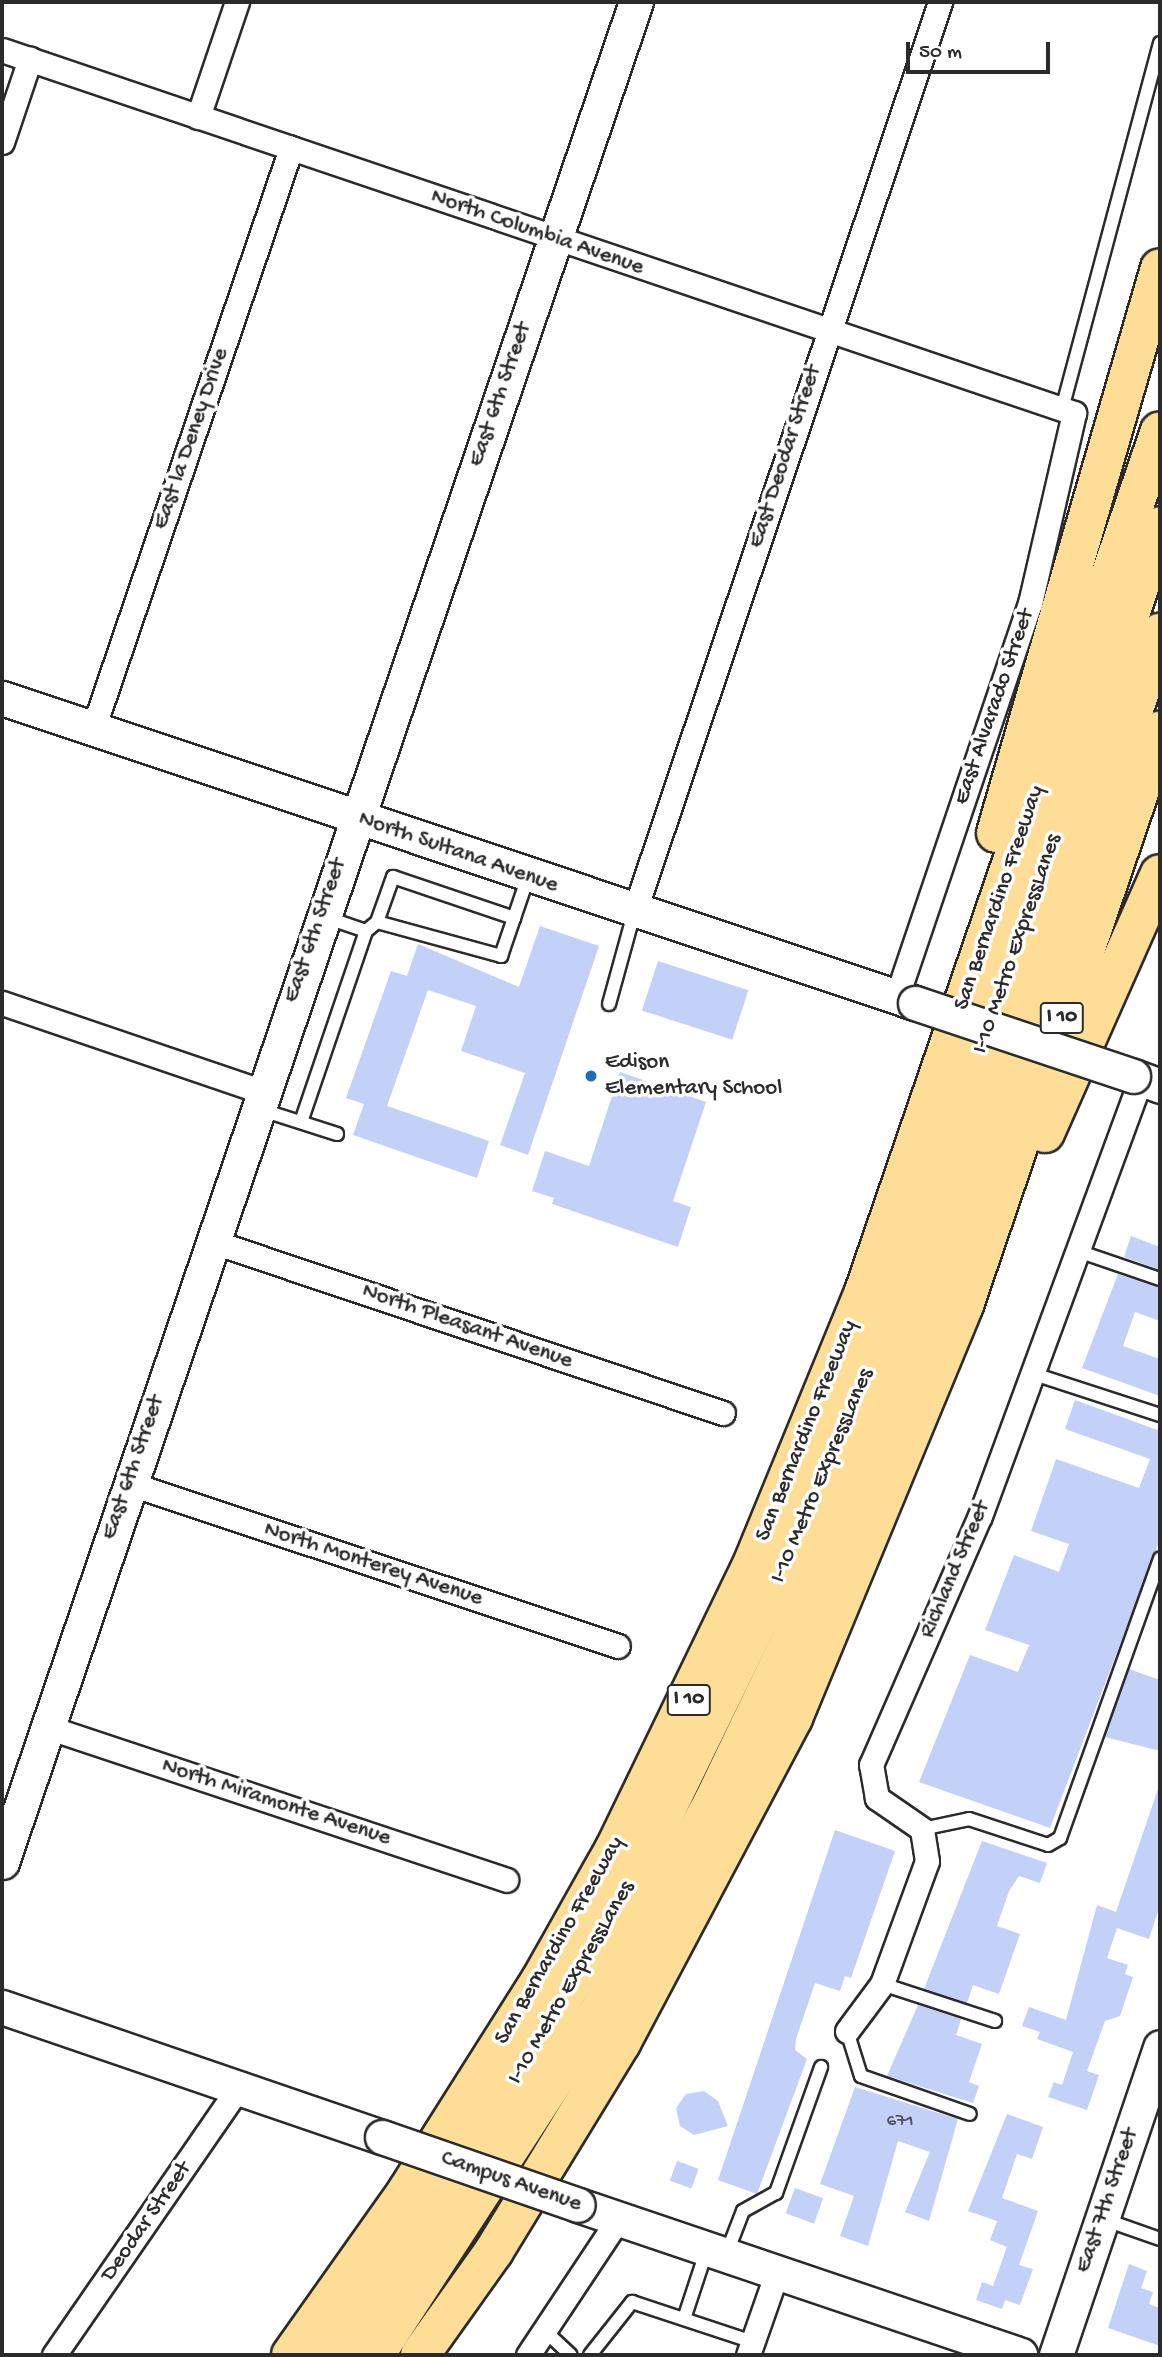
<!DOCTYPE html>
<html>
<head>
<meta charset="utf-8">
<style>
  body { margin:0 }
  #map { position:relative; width:1162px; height:2357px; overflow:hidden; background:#fff; font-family:"Gochi Hand",sans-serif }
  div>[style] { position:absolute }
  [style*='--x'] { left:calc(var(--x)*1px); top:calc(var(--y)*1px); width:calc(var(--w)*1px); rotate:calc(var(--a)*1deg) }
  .building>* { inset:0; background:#c3d0f7; transform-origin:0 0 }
  .roads { filter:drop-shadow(2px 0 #2b2b2b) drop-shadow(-2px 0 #2b2b2b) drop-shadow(0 2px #2b2b2b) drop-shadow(0 -2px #2b2b2b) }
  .lane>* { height:12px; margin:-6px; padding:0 6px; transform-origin:6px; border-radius:6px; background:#fff }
  .street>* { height:23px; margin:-11.5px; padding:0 11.5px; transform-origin:11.5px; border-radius:11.5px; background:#fff }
  .secondary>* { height:33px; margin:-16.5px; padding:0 16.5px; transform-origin:16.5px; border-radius:16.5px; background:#fff }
  .highway>* { height:38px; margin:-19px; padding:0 19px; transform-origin:19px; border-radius:19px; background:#fedd96 }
  .bridges { filter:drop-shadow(2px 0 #2b2b2b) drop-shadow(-2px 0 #2b2b2b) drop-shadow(0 2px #2b2b2b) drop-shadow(0 -2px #2b2b2b) }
  .secondary-bridge>* { height:33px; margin:-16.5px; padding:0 16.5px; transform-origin:16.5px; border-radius:16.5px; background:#fff }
  .dots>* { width:19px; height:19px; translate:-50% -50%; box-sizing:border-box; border:4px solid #fff; border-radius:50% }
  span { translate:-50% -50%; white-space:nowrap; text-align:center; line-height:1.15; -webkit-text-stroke:7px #fff; paint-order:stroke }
  .number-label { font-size:19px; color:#51545e }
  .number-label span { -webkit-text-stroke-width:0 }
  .shield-label span { padding:2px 5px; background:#fff; border:2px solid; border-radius:5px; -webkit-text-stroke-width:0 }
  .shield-label { font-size:21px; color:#2b2b2b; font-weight:700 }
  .street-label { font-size:23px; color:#2b2b2b }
  .poi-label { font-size:23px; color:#2b2b2b }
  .left { translate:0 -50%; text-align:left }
  .frame { position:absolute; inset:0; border:4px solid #2b2b2b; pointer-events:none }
  .scale { position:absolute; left:906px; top:42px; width:144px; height:32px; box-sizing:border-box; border:4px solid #2b2b2b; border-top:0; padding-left:9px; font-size:21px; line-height:24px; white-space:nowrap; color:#2b2b2b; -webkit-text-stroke:5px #fff; paint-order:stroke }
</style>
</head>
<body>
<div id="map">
  <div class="building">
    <i style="clip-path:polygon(540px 926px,599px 946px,528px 1155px,500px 1145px,525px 1073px,461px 1051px,476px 1006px,428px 990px,387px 1106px,489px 1141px,477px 1178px,353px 1135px,364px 1104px,346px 1098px,391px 971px,407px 976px,418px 944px,519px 987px)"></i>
    <i style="left:658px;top:961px;width:95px;height:52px;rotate:18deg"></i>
    <i style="clip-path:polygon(620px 1072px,706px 1102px,673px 1201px,691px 1207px,678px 1247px,552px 1204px,554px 1198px,532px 1191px,545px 1151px,589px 1166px)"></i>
    <i style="clip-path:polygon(1131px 1236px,1160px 1247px,1160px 1270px,1124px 1257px)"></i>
    <i style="clip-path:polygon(1118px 1274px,1160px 1288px,1160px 1321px,1135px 1312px,1123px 1346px,1160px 1359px,1160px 1396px,1082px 1368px)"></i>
    <i style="clip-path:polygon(1075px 1400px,1160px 1431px,1159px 1542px,1050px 1828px,919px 1782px,970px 1655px,1018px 1672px,1029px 1645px,985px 1630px,1014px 1555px,1059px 1572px,1069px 1544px,1031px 1531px,1056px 1459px,1139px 1488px,1150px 1459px,1065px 1429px)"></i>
    <i style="clip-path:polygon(1129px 1669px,1160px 1680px,1160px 1751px,1105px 1737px)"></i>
    <i style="clip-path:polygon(1158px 1789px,1160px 1905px,1149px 1939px,1117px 1928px,1107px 1958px,1128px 1965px,1125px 1974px,1133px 1977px,1120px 2016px,1105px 2021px,1087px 2071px,1099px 2075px,1087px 2110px,1048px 2097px,1054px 2082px,1062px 2085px,1073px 2052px,1037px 2039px,1040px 2032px,1022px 2026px,1029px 2007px,1066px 2020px,1097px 1905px,1116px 1912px)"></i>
    <i style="clip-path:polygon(835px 1830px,895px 1851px,851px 1978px,845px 1976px,840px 1991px,815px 1983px,796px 2039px,795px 2050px,807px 2059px,757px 2194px,718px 2180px)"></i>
    <i style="clip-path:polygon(982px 1841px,1047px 1863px,1040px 1883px,1019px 1876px,1009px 1891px,997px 1926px,1020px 1934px,999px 1994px,973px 1985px,967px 2003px,924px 1989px)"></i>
    <i style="clip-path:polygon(918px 2005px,961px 2019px,956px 2035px,982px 2044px,969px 2082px,979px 2086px,973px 2103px,887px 2076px)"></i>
    <i style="clip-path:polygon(855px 2087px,958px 2119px,929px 2221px,905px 2212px,930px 2152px,898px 2141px,868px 2246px,840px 2236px,854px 2196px,820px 2184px)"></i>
    <i style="clip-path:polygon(704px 2091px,718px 2101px,728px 2126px,694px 2135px,680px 2126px,676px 2108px,686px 2094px)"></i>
    <i style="clip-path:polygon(1007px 2114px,1043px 2127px,1032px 2159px,1017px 2154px,1002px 2198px,1038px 2211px,1019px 2265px,1033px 2269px,1020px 2305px,1005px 2300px,1002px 2309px,976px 2300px,982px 2282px,993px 2286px,1007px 2247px,990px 2240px,997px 2221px,968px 2211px)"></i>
    <i style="left:677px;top:2161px;width:23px;height:21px;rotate:20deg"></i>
    <i style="left:795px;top:2188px;width:30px;height:27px;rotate:20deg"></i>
    <i style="clip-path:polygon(1129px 2264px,1147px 2271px,1141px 2288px,1153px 2292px,1149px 2304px,1160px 2308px,1160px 2346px,1108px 2328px)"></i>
  </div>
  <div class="roads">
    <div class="lane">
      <i style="--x:1062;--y:409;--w:379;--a:-75"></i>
      <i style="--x:325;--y:917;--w:43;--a:18.9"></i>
      <i style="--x:366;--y:931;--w:14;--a:-39"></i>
      <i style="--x:377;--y:922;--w:48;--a:-70.4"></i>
      <i style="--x:393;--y:877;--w:128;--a:18.7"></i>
      <i style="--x:514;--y:918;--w:43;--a:-71.1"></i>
      <i style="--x:377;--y:922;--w:129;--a:15.3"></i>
      <i style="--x:501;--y:956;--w:40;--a:-71.1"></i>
      <i style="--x:609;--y:1004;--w:94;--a:-74.6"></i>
      <i style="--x:259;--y:1109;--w:82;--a:17.8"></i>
      <i style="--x:301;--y:1122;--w:202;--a:-71.2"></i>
      <i style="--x:1081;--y:1252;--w:83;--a:18.9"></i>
      <i style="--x:1034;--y:1374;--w:133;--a:18"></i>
      <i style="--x:922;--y:1829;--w:48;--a:-12"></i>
      <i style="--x:969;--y:1819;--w:83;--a:18.2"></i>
      <i style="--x:1048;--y:1845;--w:14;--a:-30"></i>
      <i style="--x:1060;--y:1838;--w:297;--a:-70.3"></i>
      <i style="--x:882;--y:1984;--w:119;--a:18.1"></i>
      <i style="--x:847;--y:2031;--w:47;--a:72.7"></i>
      <i style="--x:861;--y:2076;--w:115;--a:19.2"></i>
      <i style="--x:1103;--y:2219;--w:60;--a:19.3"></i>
      <i style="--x:726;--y:2255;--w:47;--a:-68.9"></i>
      <i style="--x:743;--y:2211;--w:38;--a:-29"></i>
      <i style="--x:776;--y:2193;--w:134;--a:-70.3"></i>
      <i style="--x:684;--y:2319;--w:74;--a:-71.8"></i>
      <i style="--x:545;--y:2331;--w:35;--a:43"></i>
      <i style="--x:590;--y:2355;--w:68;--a:-51.6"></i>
      <i style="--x:632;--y:2302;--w:127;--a:18.3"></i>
    </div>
    <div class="street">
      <i style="--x:2;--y:50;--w:1132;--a:18.71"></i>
      <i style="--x:1074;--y:413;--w:195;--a:103"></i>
      <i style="--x:1030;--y:603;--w:416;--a:108.7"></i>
      <i style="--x:198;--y:117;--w:121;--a:-71.3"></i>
      <i style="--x:2;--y:142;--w:88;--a:-71.4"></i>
      <i style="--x:93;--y:729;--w:614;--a:-71.18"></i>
      <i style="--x:634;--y:913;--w:961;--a:-71.43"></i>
      <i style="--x:2;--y:1003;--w:274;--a:18.8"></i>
      <i style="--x:211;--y:1241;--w:540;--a:18.57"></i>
      <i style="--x:128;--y:1483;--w:516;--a:18.4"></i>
      <i style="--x:47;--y:1727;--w:484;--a:18.4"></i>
      <i style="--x:847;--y:2031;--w:59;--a:-53.3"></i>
      <i style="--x:882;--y:1984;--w:131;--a:-69.9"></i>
      <i style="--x:927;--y:1861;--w:32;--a:-99"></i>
      <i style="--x:922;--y:1829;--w:55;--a:-145.4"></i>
      <i style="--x:877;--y:1798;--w:34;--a:-100"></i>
      <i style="--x:871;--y:1765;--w:272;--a:-66.4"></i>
      <i style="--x:980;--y:1516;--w:466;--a:-69.8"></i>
      <i style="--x:54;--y:2355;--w:326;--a:-55.4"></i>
      <i style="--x:528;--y:2355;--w:164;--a:-56.4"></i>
      <i style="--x:748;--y:2355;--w:88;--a:-70.7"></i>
    </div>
    <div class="secondary">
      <i style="--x:2;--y:698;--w:963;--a:18.47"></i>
      <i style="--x:1133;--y:1076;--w:29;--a:20"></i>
      <i style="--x:2;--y:1862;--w:1965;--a:-71.18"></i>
      <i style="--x:2;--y:2007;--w:402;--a:18.9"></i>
      <i style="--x:578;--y:2205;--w:467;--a:18.7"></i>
      <i style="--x:1056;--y:2355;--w:325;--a:-71.3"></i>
    </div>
    <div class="highway">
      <i style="--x:996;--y:833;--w:588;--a:-73.81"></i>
      <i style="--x:1045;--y:1133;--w:283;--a:-66.1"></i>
      <i style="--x:291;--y:2355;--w:201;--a:-54.7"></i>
      <i style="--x:407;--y:2191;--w:249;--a:-57.7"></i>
      <i style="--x:540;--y:1981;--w:153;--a:-60.6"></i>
      <i style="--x:615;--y:1848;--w:320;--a:-64.2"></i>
      <i style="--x:754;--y:1560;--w:290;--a:-67.7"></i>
      <i style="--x:864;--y:1292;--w:910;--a:-71.03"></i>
      <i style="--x:334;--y:2355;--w:293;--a:-56.4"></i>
      <i style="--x:496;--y:2111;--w:257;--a:-59.3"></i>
      <i style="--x:627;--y:1890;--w:367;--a:-64"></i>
      <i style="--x:788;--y:1560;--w:346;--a:-68.1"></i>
      <i style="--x:917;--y:1239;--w:753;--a:-71.18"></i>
      <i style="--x:375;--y:2355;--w:406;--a:-56.9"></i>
      <i style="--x:597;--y:2015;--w:245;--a:-61.4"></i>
      <i style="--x:714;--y:1800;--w:217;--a:-64.4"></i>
      <i style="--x:808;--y:1604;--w:341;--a:-68.1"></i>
      <i style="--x:935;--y:1288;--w:693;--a:-71.04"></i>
      <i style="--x:420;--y:2355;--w:128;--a:-54.6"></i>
      <i style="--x:494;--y:2251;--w:244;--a:-58.6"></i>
      <i style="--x:621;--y:2043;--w:368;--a:-62.1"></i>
      <i style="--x:793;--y:1718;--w:447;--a:-67.5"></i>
      <i style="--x:964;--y:1305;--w:607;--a:-71.15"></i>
    </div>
  </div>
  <div class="bridges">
    <div class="secondary-bridge">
      <i style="--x:915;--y:1003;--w:230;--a:18.5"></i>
      <i style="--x:382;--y:2137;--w:207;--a:19.1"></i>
    </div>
  </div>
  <div class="dots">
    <i style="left:591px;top:1076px;background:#1f6fb2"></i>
  </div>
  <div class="number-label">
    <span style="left:900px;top:2122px">671</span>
  </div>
  <div class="shield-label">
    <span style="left:1062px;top:1018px">I 10</span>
    <span style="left:689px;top:1700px">I 10</span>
  </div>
  <div class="street-label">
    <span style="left:537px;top:233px;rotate:19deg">North Columbia Avenue</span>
    <span style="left:501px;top:395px;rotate:-71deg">East 6th Street</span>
    <span style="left:192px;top:439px;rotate:-71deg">East la Deney Drive</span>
    <span style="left:786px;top:457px;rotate:-72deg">East Deodar Street</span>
    <span style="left:995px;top:707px;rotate:-71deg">East Alvarado Street</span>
    <span style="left:458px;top:853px;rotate:19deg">North Sultana Avenue</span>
    <span style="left:1000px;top:898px;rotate:-71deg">San Bernardino Freeway</span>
    <span style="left:316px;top:931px;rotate:-71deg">East 6th Street</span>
    <span style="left:1018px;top:944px;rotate:-71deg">I-10 Metro ExpressLanes</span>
    <span style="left:467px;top:1327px;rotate:19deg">North Pleasant Avenue</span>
    <span style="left:807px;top:1431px;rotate:-68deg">San Bernardino Freeway</span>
    <span style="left:134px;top:1468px;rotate:-71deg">East 6th Street</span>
    <span style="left:823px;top:1476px;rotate:-67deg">I-10 Metro ExpressLanes</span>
    <span style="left:373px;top:1565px;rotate:18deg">North Monterey Avenue</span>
    <span style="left:956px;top:1570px;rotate:-67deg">Richland Street</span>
    <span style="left:276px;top:1803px;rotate:18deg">North Miramonte Avenue</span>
    <span style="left:560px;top:1941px;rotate:-60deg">San Bernardino Freeway</span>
    <span style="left:572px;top:1983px;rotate:-60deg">I-10 Metro ExpressLanes</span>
    <span style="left:511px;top:2182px;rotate:19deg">Campus Avenue</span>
    <span style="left:1108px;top:2201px;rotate:-71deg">East 7th Street</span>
    <span style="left:147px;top:2222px;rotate:-55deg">Deodar Street</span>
  </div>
  <div class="poi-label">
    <span class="left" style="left:605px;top:1076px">Edison<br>Elementary School</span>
  </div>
  <div class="frame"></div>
  <div class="scale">50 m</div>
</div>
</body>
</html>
